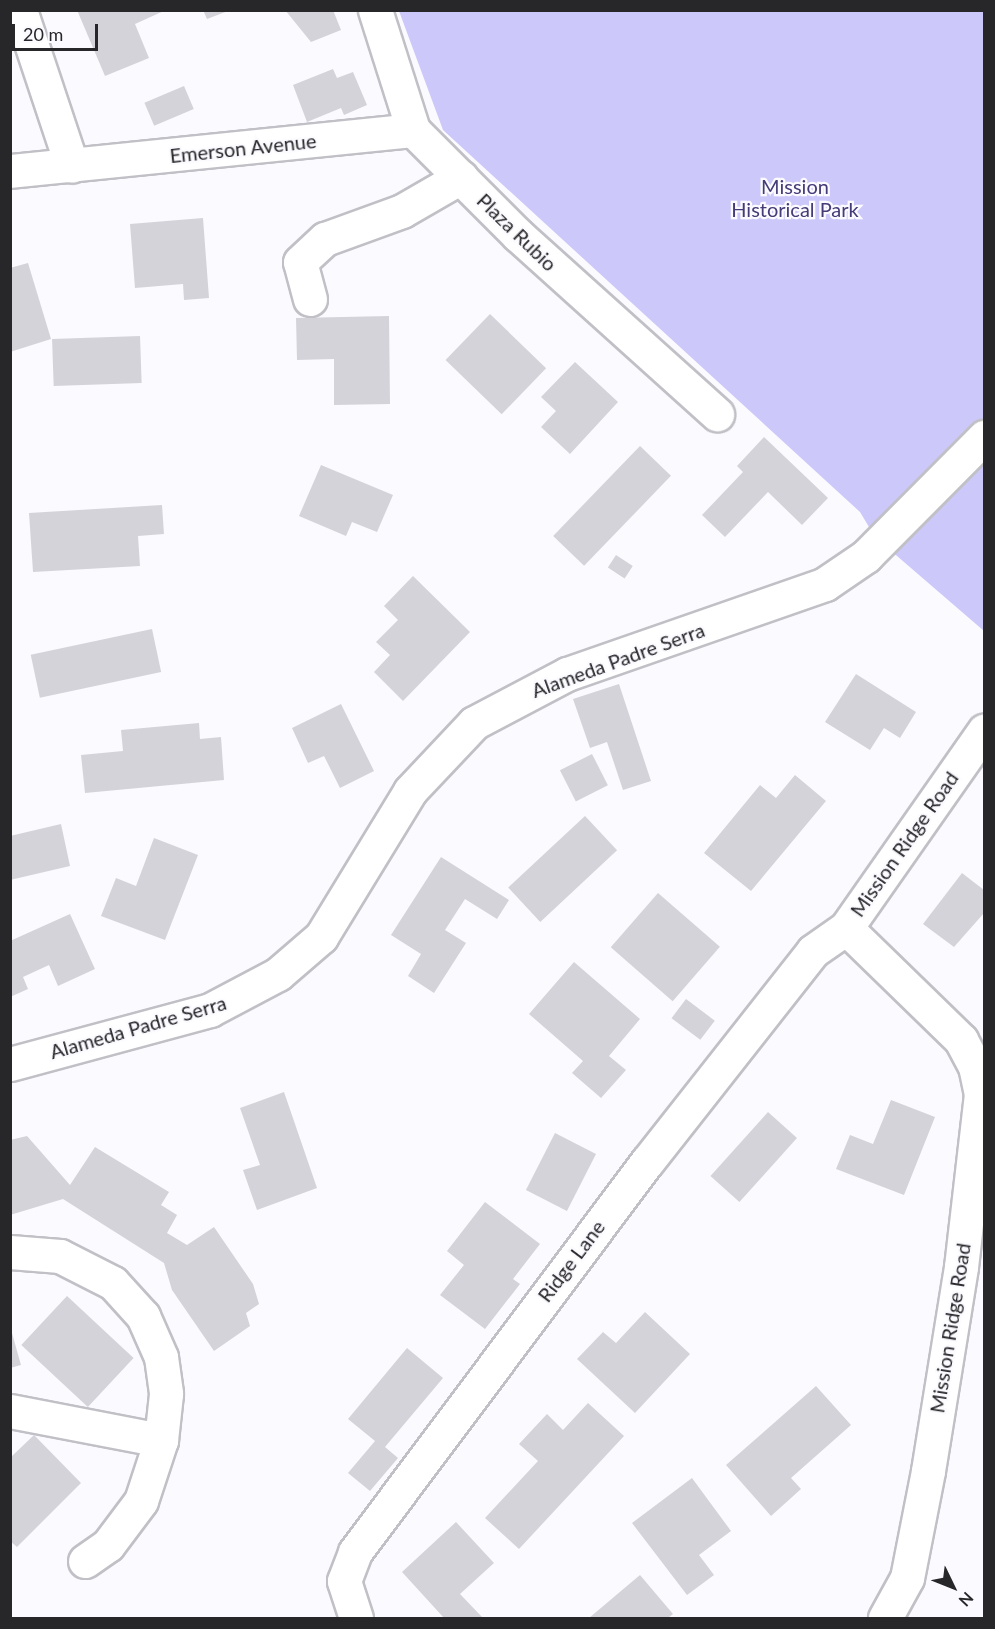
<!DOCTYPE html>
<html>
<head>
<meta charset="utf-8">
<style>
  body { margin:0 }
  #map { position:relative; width:995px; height:1629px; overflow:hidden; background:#fbfafe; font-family:Lato,sans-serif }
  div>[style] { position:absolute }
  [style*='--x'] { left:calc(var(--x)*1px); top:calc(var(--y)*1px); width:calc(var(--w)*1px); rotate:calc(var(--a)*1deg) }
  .green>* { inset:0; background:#ccc8f9 }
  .building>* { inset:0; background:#d4d3da; transform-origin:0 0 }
  .roads { filter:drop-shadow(2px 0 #c0c0c6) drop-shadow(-2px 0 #c0c0c6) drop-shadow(0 2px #c0c0c6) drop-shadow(0 -2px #c0c0c6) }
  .minor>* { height:33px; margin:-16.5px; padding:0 16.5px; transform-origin:16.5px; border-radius:16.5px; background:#fff }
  span { translate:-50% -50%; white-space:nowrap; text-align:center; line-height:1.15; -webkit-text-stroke:4.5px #fbfafe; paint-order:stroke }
  .street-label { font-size:20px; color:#27272a }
  .park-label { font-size:20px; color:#453b78 }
  .frame { position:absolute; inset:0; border:12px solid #27272a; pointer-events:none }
  .north { position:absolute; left:923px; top:1557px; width:60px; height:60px; -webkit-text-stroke:4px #fbfafe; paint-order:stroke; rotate:133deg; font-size:16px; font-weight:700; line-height:24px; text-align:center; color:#27272a }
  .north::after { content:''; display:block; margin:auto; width:21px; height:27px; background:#27272a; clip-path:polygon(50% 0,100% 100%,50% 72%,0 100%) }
  .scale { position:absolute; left:12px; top:24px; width:86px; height:27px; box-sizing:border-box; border:3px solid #27272a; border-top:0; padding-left:8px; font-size:18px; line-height:21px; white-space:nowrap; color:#27272a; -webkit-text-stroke:4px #fbfafe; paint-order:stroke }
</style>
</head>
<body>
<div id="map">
  <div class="green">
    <i style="clip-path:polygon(399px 11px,984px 11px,984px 631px,875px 537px,860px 512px,443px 130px)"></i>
  </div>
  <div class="building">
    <i style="clip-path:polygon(77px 10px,166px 10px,135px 24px,149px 58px,105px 76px)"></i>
    <i style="clip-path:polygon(203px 10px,228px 10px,228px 11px,207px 19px)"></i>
    <i style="clip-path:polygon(285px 10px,333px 10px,341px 30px,311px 42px)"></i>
    <i style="clip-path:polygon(333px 69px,337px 78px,353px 72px,367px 105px,344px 115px,341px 108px,307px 122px,293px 85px)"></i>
    <i style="left:184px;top:86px;width:25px;height:43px;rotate:67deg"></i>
    <i style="clip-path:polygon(203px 218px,209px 298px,184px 300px,183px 284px,135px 288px,130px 224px)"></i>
    <i style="clip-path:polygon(28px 263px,51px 339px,10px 352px,10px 268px)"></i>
    <i style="left:490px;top:314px;width:78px;height:64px;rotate:44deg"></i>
    <i style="clip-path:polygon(389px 316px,390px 404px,334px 405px,334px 359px,297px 360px,296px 318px)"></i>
    <i style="left:140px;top:336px;width:47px;height:88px;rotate:88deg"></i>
    <i style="clip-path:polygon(575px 362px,618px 402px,570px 454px,541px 427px,556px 411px,541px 397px)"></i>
    <i style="clip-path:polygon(764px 437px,828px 498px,802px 525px,768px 492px,725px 537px,702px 515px,743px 472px,737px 466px)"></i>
    <i style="left:640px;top:446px;width:43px;height:125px;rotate:44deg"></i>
    <i style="clip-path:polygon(321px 465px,393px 495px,377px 532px,352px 522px,346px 536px,299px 516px)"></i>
    <i style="clip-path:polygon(162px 505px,164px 534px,138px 536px,140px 566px,33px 572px,29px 513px)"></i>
    <i style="left:616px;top:555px;width:20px;height:15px;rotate:33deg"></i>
    <i style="clip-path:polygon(413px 576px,470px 632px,403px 701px,374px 672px,390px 655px,376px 642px,398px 620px,384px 606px)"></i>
    <i style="left:152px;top:629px;width:44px;height:124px;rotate:78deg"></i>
    <i style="clip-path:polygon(856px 674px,916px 712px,900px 738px,884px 728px,870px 750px,825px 722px)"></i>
    <i style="clip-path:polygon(619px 684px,651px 781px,623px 790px,607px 742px,590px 748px,573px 699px)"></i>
    <i style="clip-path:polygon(341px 704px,374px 771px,340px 788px,324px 756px,308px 763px,292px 728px)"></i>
    <i style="clip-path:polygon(199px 723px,200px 739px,221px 737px,224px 780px,85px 793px,81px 755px,123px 751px,121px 730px)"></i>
    <i style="left:592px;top:754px;width:35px;height:36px;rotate:63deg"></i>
    <i style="clip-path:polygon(795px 775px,826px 801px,751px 891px,704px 853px,760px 785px,776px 798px)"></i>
    <i style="left:585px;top:816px;width:47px;height:105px;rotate:47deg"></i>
    <i style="clip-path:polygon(61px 824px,70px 866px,10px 880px,10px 836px)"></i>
    <i style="clip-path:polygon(154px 838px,198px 855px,165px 940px,101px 916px,116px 878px,136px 886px)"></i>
    <i style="clip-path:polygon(441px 857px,509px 900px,497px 919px,465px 899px,445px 930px,466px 943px,434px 993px,408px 976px,421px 954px,391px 935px)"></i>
    <i style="clip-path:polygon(962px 873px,984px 890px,984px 913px,954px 947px,923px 924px)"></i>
    <i style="left:658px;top:893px;width:82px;height:72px;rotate:41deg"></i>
    <i style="clip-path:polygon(70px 914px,95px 969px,58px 986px,49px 965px,23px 977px,28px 989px,10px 997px,10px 941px)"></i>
    <i style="clip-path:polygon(574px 962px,640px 1019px,609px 1056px,626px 1070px,601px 1098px,572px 1073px,583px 1061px,529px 1014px)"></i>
    <i style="left:686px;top:999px;width:36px;height:24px;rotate:37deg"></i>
    <i style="clip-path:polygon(284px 1092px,317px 1188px,257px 1210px,243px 1170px,260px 1165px,240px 1108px)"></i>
    <i style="clip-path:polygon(891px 1100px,935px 1117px,904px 1195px,836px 1169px,850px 1135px,873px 1144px)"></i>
    <i style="left:768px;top:1112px;width:39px;height:86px;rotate:42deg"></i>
    <i style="left:555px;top:1133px;width:46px;height:64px;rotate:27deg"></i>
    <i style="clip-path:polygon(27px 1136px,70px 1185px,95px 1147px,169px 1192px,161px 1205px,177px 1215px,167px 1233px,187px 1245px,214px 1227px,253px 1284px,259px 1304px,246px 1313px,250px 1326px,214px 1351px,172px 1290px,164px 1263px,63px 1199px,10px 1215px,10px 1140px)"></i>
    <i style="clip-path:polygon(485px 1202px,540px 1244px,513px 1279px,520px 1284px,485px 1329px,440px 1295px,464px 1265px,447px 1251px)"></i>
    <i style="left:67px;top:1296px;width:91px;height:67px;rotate:43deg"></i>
    <i style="clip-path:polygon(645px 1312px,690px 1354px,635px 1413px,577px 1359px,603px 1332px,616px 1343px)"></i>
    <i style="clip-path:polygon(10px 1326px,21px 1365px,10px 1368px)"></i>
    <i style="clip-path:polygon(407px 1348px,443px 1378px,385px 1447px,398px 1458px,370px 1491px,348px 1473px,375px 1441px,348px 1419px)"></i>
    <i style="clip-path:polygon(816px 1386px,851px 1425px,791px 1478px,801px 1489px,771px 1516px,726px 1465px)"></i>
    <i style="clip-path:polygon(588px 1403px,624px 1436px,519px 1549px,485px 1518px,538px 1461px,519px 1444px,547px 1414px,563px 1430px)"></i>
    <i style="clip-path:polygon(34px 1435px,81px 1483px,17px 1547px,10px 1541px,10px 1458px)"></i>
    <i style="clip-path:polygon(692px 1478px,731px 1531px,699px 1555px,714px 1575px,687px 1595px,632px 1523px)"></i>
    <i style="clip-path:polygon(456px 1522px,494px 1563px,460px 1594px,483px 1618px,444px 1618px,402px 1572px)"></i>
    <i style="clip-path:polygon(640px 1575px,673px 1614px,668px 1618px,589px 1618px)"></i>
  </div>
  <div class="roads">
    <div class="minor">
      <i style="--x:20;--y:10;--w:164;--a:71.6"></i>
      <i style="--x:375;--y:10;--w:126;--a:72.4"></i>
      <i style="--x:413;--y:130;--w:148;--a:45"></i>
      <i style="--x:518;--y:235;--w:268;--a:42"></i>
      <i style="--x:10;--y:171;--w:405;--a:-5.8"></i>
      <i style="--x:310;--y:299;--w:38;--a:-105"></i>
      <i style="--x:300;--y:262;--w:34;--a:-43"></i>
      <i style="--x:325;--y:239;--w:82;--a:-20"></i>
      <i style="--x:402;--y:211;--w:68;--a:-30"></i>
      <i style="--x:846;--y:928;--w:161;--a:44.2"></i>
      <i style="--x:961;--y:1040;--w:30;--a:62"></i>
      <i style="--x:975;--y:1066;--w:29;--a:78"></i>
      <i style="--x:981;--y:1094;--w:174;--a:96.6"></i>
      <i style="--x:961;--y:1267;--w:207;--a:99.2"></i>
      <i style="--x:928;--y:1471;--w:109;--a:101.1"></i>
      <i style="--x:907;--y:1578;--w:46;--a:118.8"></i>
      <i style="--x:10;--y:1064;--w:207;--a:-15.1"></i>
      <i style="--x:210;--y:1010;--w:77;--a:-27.9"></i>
      <i style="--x:278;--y:974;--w:57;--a:-40.7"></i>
      <i style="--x:321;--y:937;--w:171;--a:-58.6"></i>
      <i style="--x:410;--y:791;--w:93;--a:-46.7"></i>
      <i style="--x:474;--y:723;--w:105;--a:-27.8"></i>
      <i style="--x:567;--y:674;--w:273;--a:-19.2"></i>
      <i style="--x:825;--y:584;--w:50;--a:-34.3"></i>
      <i style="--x:866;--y:556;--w:168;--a:-45.2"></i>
      <i style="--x:10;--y:1252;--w:50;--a:4.6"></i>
      <i style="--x:60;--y:1256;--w:59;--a:27"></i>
      <i style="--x:113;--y:1283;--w:45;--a:47.7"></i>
      <i style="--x:143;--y:1316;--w:45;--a:66.3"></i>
      <i style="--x:161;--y:1357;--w:37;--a:82"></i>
      <i style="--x:166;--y:1394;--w:46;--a:96.2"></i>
      <i style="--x:161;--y:1440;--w:64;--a:108.2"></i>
      <i style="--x:141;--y:1501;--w:55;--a:126.9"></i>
      <i style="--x:108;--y:1545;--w:28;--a:145"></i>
      <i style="--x:10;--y:1411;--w:154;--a:10.9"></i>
      <i style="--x:356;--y:1618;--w:39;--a:-108"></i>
      <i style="--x:344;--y:1581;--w:31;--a:-69"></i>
      <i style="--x:355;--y:1552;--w:487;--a:-53.2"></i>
      <i style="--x:647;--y:1162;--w:268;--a:-51.8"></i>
      <i style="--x:813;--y:951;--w:40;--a:-34.9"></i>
      <i style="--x:846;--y:928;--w:241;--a:-55"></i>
    </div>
  </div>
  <div class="street-label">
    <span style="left:243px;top:148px;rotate:-6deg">Emerson Avenue</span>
    <span style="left:517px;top:232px;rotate:44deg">Plaza Rubio</span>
    <span style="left:618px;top:660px;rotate:-20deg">Alameda Padre Serra</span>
    <span style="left:904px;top:844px;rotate:-55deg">Mission Ridge Road</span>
    <span style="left:138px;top:1027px;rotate:-16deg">Alameda Padre Serra</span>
    <span style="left:571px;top:1261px;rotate:-53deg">Ridge Lane</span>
    <span style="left:950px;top:1328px;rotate:-81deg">Mission Ridge Road</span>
  </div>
  <div class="park-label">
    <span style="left:795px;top:198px">Mission<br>Historical Park</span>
  </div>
  <div class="frame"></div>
  <div class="north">N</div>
  <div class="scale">20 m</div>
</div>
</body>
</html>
